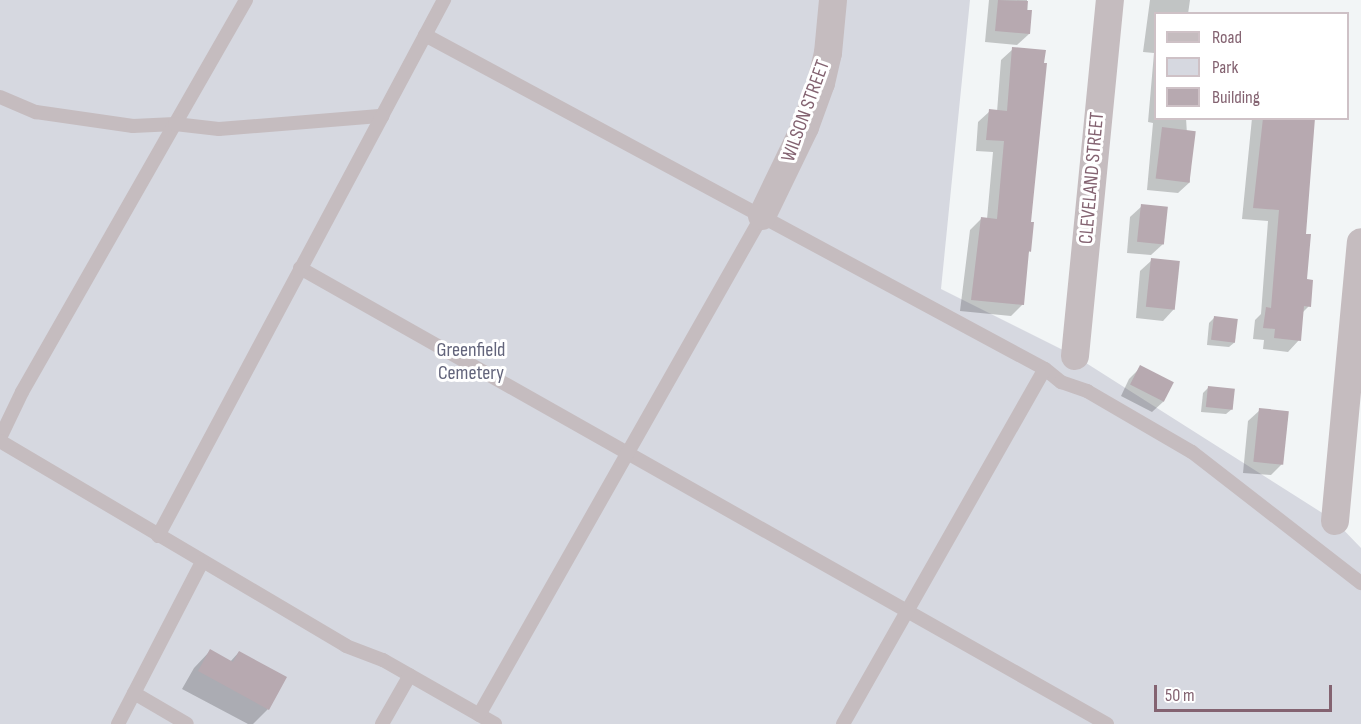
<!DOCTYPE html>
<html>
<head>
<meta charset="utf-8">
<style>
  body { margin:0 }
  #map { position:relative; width:1361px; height:724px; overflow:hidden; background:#f2f5f6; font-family:"Sofia Sans Condensed",sans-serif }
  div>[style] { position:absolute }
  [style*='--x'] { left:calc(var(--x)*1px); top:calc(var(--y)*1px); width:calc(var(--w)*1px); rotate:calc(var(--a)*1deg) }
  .green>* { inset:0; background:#d6d8e0 }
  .shadow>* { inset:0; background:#0003 }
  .building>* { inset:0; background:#b7a9b0; transform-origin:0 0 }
  .service>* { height:14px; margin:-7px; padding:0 7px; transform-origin:7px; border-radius:7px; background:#c5bcbf }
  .minor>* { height:28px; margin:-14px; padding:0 14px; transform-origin:14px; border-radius:14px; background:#c5bcbf }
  span { translate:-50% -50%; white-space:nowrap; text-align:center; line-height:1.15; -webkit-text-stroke:6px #fff; paint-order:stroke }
  .street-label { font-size:20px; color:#846371 }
  .park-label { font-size:20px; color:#62647b }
  .legend { position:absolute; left:1154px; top:12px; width:195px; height:108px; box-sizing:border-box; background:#fff; border:2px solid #cec1c6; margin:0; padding:8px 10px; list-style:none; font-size:18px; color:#846371 }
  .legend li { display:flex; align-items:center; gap:12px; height:30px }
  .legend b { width:30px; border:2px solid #cec1c6 }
  .scale { position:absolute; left:1154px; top:685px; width:178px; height:27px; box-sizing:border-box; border:3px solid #846371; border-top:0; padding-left:8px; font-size:18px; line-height:21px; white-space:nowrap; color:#846371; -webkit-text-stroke:4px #fff; paint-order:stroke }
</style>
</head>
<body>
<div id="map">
  <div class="green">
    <i style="clip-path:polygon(0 0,970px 0,941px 289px,1075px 356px,1335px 521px,1361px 548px,1361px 724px,0 724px)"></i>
  </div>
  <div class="shadow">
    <i style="clip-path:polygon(989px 0,1027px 0,1029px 34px,1017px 45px,985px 42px)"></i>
    <i style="clip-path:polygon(1150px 0,1190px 0,1188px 14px,1156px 14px,1156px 118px,1186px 118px,1190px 182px,1178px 193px,1147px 190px,1153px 123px,1148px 122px,1154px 53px,1143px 52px)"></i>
    <i style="clip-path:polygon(1013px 49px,1030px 223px,1030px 251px,1027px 254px,1023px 304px,1011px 316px,960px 311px,970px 230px,981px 219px,987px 219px,993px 152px,976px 151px,978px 122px,990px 111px,997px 112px,1001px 60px)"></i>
    <i style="clip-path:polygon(1252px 118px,1314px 118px,1305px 235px,1305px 280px,1309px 306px,1302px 313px,1299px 340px,1288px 352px,1263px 349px,1264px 340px,1253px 339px,1255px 320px,1261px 314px,1268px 221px,1242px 219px)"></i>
    <i style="clip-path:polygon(1142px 206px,1163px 244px,1151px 255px,1127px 253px,1130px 217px)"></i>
    <i style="clip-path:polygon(1152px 260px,1174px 309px,1163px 321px,1136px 318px,1140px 271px)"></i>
    <i style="clip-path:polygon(1214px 318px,1235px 342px,1229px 347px,1207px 345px,1209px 323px)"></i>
    <i style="clip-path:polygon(1141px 367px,1164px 401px,1152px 412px,1121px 396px,1129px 379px)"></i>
    <i style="clip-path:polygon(1208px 388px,1232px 409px,1226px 414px,1201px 412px,1203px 393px)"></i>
    <i style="clip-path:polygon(1260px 410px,1282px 464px,1271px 475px,1243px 473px,1248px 421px)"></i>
    <i style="clip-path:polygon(210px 651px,230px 662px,239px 652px,268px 709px,253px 724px,248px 724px,182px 689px,194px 668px)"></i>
  </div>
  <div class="building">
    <i style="clip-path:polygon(998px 0,1028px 1px,1027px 10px,1032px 10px,1030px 34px,995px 31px)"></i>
    <i style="clip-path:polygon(1012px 47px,1046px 50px,1044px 63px,1047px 63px,1031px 222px,1034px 222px,1031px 252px,1029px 251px,1024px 305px,971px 300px,981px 217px,997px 219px,1004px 141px,986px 140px,989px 109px,1007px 111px)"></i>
    <i style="clip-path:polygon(1263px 118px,1315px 118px,1306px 234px,1311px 234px,1307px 279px,1313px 280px,1311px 307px,1304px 306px,1301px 341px,1274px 338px,1275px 329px,1263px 328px,1266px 307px,1271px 308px,1279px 210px,1253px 208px)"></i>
    <i style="left:1162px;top:127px;width:34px;height:52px;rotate:7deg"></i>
    <i style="left:1141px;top:204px;width:27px;height:38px;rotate:6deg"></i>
    <i style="left:1151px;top:258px;width:29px;height:49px;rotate:6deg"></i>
    <i style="left:1214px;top:316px;width:24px;height:24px;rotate:7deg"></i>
    <i style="left:1140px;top:365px;width:38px;height:22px;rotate:27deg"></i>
    <i style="left:1208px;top:386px;width:27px;height:21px;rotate:6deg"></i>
    <i style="left:1259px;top:408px;width:30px;height:54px;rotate:6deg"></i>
    <i style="clip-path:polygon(210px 649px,233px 662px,239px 651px,287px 677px,269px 710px,198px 671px)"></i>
  </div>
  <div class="service">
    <i style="--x:425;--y:35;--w:704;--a:28.31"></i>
    <i style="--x:1045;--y:369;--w:21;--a:39"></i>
    <i style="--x:1061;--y:382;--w:28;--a:19"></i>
    <i style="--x:1087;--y:391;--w:121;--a:30.2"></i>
    <i style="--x:1192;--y:452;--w:214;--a:37.8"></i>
    <i style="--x:0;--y:97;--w:39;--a:23"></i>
    <i style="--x:36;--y:112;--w:98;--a:8.2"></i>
    <i style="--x:133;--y:126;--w:42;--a:-2.7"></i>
    <i style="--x:175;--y:124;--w:143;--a:-60.2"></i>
    <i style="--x:300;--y:268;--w:927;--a:29.47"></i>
    <i style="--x:0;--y:438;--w:51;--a:-64.4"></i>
    <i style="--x:22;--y:392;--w:309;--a:-60.3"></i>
    <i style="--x:175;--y:124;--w:44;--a:6.5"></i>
    <i style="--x:219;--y:129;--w:164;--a:-4.6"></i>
    <i style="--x:382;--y:116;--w:132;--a:-61.9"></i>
    <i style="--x:0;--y:441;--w:402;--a:30.6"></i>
    <i style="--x:346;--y:646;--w:40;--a:21"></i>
    <i style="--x:383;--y:660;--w:129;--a:29.7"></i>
    <i style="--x:158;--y:536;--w:476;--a:-61.9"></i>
    <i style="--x:134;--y:693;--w:61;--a:30.3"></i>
    <i style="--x:479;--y:715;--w:574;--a:-60.44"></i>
    <i style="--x:118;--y:724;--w:182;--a:-62.6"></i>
    <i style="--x:382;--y:724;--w:56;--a:-60.3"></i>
    <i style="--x:843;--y:724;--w:408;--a:-60.4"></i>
  </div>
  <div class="minor">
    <i style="--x:762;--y:216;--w:99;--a:-64.2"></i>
    <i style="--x:805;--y:127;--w:47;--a:-70"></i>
    <i style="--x:821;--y:83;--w:31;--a:-77"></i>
    <i style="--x:828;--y:53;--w:53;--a:-84.6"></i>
    <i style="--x:1075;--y:356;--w:358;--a:-84.4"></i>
    <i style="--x:1335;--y:521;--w:280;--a:-84.7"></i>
  </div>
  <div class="street-label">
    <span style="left:806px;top:111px;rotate:-70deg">WILSON STREET</span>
    <span style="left:1092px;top:178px;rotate:-85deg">CLEVELAND STREET</span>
  </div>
  <div class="park-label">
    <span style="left:471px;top:362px">Greenfield<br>Cemetery</span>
  </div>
  <ul class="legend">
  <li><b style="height:8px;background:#c5bcbf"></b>Road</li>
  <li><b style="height:16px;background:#d6d8e0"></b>Park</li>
  <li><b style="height:16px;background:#b7a9b0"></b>Building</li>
  </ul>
  <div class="scale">50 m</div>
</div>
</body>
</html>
